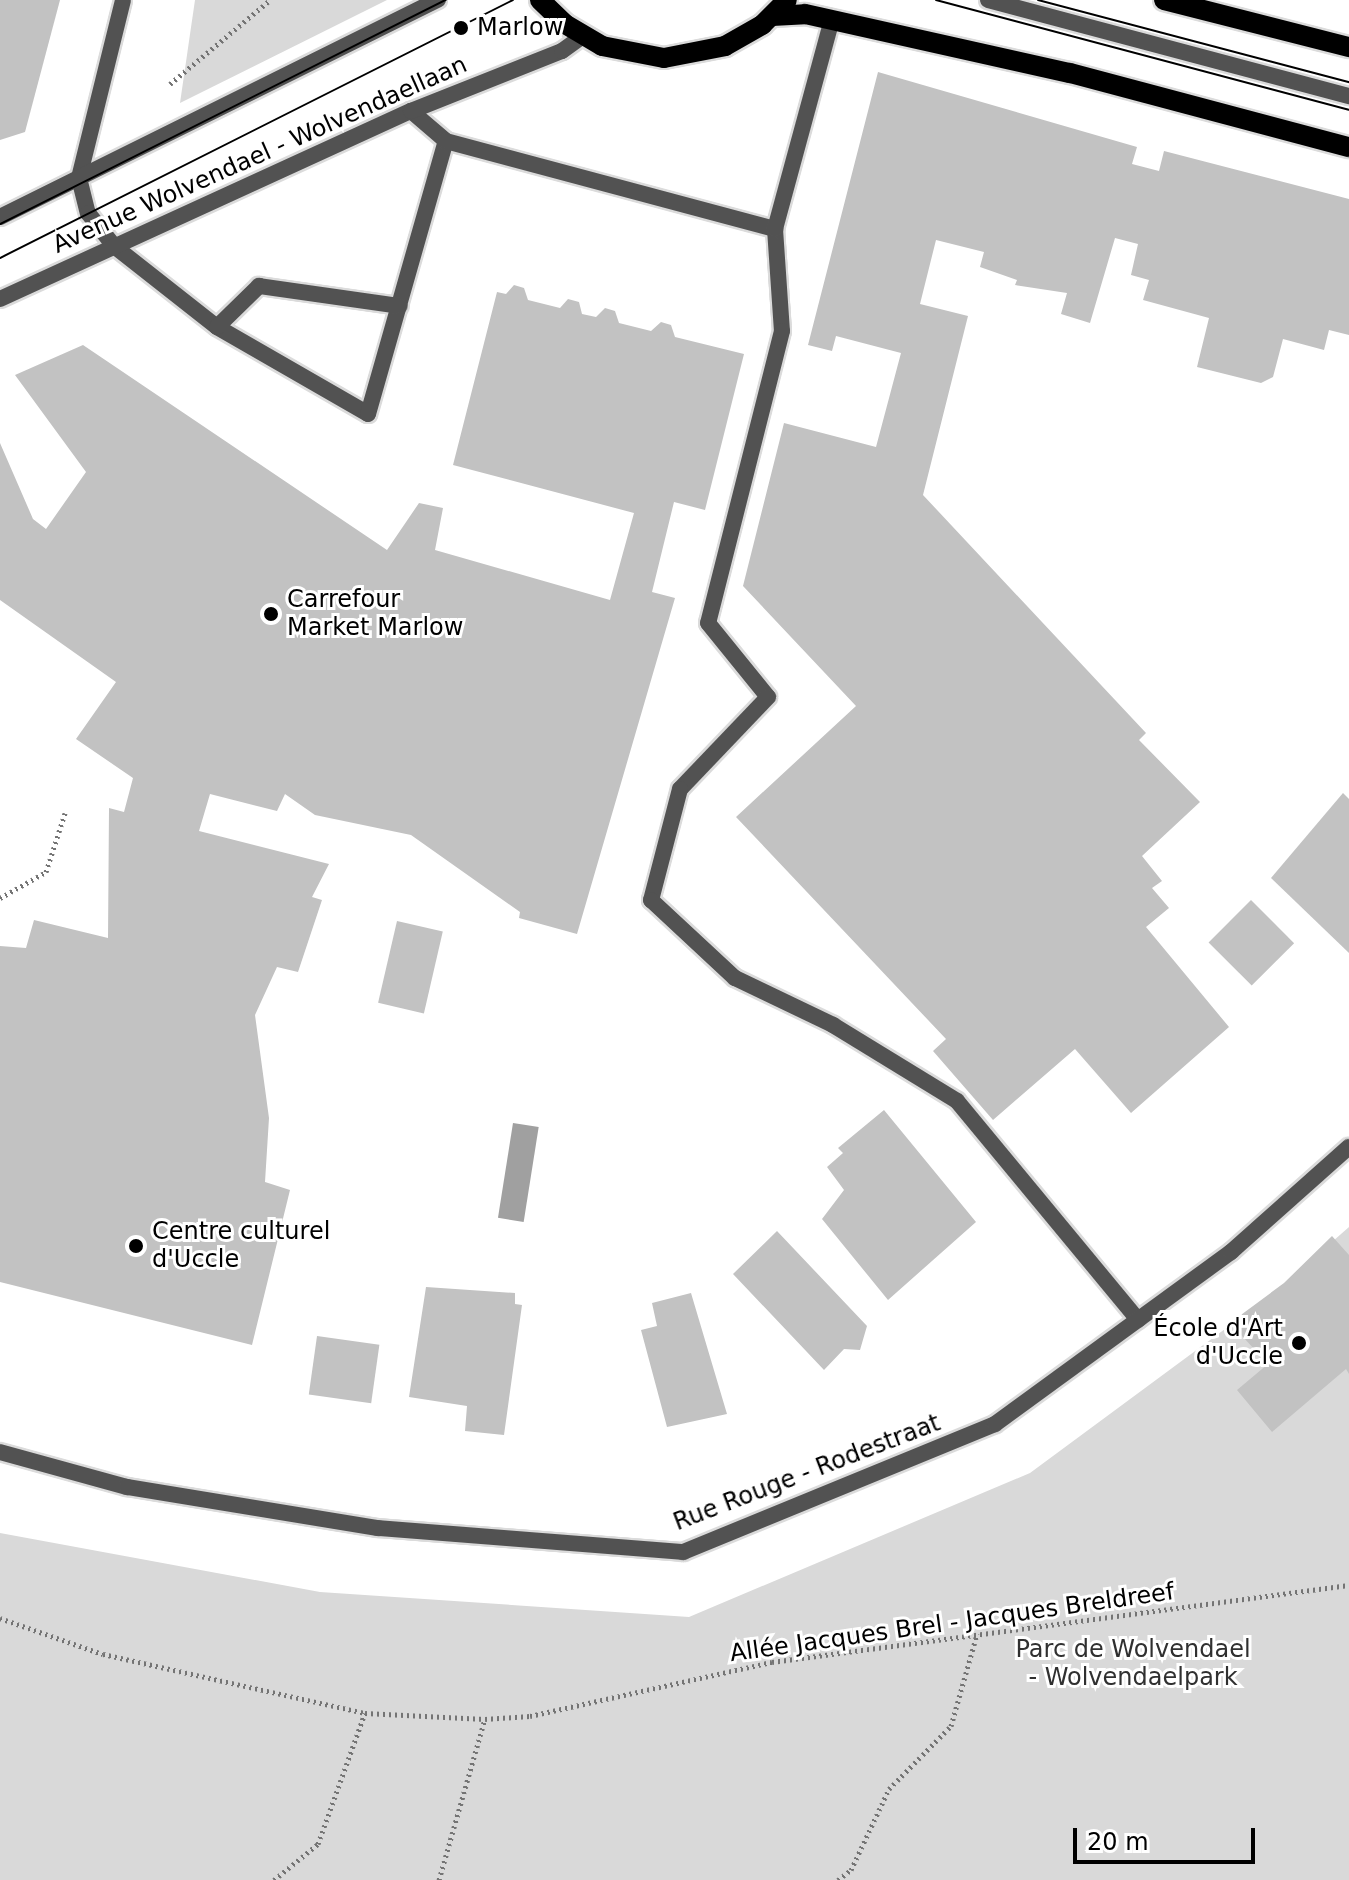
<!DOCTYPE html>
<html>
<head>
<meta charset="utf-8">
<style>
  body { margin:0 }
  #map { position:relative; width:1349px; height:1880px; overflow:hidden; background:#fff; font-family:"DejaVu Sans",sans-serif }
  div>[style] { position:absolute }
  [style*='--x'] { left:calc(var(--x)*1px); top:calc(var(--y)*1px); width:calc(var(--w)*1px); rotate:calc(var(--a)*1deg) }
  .green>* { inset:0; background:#d9d9d9 }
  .water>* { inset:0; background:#a0a0a0; transform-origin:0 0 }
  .building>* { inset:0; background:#c2c2c2; transform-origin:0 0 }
  .path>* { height:5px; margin-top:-2.5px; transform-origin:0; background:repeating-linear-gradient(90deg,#747474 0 2px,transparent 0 6px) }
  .roads { filter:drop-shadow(2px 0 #dbdbdb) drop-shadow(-2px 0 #dbdbdb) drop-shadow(0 2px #dbdbdb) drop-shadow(0 -2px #dbdbdb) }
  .service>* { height:16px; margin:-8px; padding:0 8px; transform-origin:8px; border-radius:8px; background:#525252 }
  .minor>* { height:16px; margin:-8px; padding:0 8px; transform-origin:8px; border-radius:8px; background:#525252 }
  .tertiary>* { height:16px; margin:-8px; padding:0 8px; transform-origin:8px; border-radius:8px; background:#525252 }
  .primary>* { height:20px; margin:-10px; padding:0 10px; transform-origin:10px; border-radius:10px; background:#000 }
  .tram>* { height:2px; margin:-1px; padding:0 1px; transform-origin:1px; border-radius:1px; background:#000 }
  .dots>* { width:22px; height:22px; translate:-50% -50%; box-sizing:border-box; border:4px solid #fff; border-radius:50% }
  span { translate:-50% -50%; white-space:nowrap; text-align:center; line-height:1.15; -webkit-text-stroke:6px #fff; paint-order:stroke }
  .poi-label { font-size:24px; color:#000 }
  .left { translate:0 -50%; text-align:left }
  .right { translate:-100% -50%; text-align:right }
  .street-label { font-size:24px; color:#000 }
  .park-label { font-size:24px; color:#303030 }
  .scale { position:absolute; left:1073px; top:1828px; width:182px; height:36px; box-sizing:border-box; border:4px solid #000; border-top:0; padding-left:10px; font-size:24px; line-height:28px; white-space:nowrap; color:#000; -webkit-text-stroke:6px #fff; paint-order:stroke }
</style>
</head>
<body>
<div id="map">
  <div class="green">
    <i style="clip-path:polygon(195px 0,387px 0,180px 103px)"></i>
    <i style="clip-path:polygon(1349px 1227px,1349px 1880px,0 1880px,0 1533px,320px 1592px,689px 1617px,1030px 1473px,1275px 1292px)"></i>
  </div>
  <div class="water">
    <i style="left:513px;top:1123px;width:26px;height:96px;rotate:9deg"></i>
  </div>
  <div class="building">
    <i style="clip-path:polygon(0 0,60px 0,25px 132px,0 140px)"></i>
    <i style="clip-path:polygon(878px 72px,1137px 147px,1132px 164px,1159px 171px,1164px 151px,1349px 199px,1349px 335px,1329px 330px,1324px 350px,1283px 339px,1273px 377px,1261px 383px,1197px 367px,1209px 318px,1143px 300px,1149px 280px,1131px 275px,1138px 244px,1115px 238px,1090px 323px,1061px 314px,1067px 293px,1015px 285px,1017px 280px,980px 267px,984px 252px,936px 240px,920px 304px,968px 316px,923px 495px,1146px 733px,1139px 740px,1200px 802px,1142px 856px,1162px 881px,1152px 888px,1169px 908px,1146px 927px,1229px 1027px,1131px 1113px,1075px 1049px,993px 1120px,933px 1051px,946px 1039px,736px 817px,856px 706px,743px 586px,784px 423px,876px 447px,901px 353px,836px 336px,832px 351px,808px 345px)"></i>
    <i style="clip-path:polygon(514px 285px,524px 288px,528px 300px,560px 308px,568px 299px,579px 302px,582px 314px,596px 317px,605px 308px,615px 311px,619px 323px,651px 331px,661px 322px,671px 325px,675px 337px,744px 354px,705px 510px,674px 502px,652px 592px,675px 598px,577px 934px,519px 918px,520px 912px,411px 835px,315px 815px,285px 794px,277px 811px,210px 794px,199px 831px,329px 864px,312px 897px,322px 900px,298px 972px,277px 967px,255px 1015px,269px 1118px,265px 1182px,290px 1190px,252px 1345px,0 1282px,0 946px,26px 948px,34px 920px,108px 938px,109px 808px,124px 812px,133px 778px,76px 739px,116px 682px,0 600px,0 443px,33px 519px,46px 529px,86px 472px,15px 375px,83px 345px,387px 550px,419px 503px,443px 508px,435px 550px,610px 600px,634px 513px,453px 465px,497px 292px,506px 294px)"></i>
    <i style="clip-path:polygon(1343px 793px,1349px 799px,1349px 953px,1271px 878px)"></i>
    <i style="left:1251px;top:900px;width:61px;height:60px;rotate:45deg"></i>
    <i style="left:397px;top:921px;width:47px;height:84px;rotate:13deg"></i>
    <i style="clip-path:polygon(884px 1110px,976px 1222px,888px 1300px,822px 1219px,844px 1190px,827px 1167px,843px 1153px,838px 1148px)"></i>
    <i style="clip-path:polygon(777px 1231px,867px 1326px,860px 1350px,844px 1349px,824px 1370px,733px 1274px)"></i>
    <i style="clip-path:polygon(1332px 1236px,1349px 1255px,1349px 1374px,1346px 1369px,1272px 1432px,1237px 1390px,1268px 1364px,1230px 1323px,1284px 1283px)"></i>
    <i style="clip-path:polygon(426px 1287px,515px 1293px,515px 1304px,522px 1305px,504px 1435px,465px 1431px,467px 1406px,409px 1397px)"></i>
    <i style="clip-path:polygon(691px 1293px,727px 1414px,667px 1427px,641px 1330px,657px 1326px,652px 1303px)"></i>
    <i style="left:317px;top:1336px;width:63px;height:59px;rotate:8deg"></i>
  </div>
  <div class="path">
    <i style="--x:170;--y:84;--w:131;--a:-40"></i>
    <i style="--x:0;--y:898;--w:53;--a:-29.5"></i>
    <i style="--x:46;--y:872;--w:62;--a:-72.1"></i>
    <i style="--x:0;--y:1618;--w:109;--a:19.3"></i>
    <i style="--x:103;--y:1654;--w:269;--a:12.7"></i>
    <i style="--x:365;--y:1713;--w:120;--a:2.9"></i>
    <i style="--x:485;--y:1719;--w:45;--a:-3.8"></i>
    <i style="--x:530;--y:1716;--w:248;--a:-12.6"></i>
    <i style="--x:772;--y:1662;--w:582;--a:-7.6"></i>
    <i style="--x:274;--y:1880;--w:57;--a:-39.3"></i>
    <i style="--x:318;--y:1844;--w:139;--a:-70.3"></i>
    <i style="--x:439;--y:1880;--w:167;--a:-74.1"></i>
    <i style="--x:838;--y:1880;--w:16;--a:-38"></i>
    <i style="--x:851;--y:1870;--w:89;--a:-64.9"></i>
    <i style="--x:889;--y:1789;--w:88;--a:-45.5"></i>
    <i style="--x:951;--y:1726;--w:96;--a:-74.2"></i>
  </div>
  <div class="roads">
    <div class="service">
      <i style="--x:988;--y:0;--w:374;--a:14.9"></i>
      <i style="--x:79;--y:178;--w:36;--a:76"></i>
      <i style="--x:88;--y:213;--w:42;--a:51.8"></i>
      <i style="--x:114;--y:246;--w:131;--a:38.2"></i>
      <i style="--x:217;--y:327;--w:174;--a:29.9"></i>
      <i style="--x:368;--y:414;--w:284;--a:-74.1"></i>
      <i style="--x:775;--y:229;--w:102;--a:86.1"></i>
      <i style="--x:782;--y:331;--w:301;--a:104.2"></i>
      <i style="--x:708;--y:623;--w:95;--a:51"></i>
      <i style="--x:768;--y:697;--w:127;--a:133.7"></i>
      <i style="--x:680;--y:789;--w:115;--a:104.6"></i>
      <i style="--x:651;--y:900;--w:115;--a:42.9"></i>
      <i style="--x:735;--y:978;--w:109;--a:25.6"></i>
      <i style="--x:833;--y:1025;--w:145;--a:31.5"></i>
      <i style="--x:957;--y:1101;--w:284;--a:50.4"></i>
      <i style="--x:217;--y:327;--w:59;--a:-44.3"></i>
      <i style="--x:259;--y:286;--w:142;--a:8.1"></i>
    </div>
    <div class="minor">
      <i style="--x:411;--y:111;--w:46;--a:40.6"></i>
      <i style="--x:446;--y:141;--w:341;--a:15"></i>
      <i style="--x:775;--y:229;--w:213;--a:-74.8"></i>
      <i style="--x:79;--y:178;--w:183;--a:-76.1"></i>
      <i style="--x:0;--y:1452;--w:132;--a:15.4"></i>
      <i style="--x:127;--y:1487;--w:254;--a:9.3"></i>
      <i style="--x:378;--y:1528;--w:306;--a:4.5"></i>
      <i style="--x:683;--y:1552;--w:337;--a:-22.3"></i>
      <i style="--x:995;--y:1424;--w:292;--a:-36.1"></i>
      <i style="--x:1231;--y:1252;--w:158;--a:-41.7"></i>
    </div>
    <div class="tertiary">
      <i style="--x:0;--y:217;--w:489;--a:-26.4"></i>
      <i style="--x:0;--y:299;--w:452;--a:-24.6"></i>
      <i style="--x:411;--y:111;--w:162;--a:-21.7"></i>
      <i style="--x:562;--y:51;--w:26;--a:-36"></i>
    </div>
    <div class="primary">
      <i style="--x:540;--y:0;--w:35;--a:44"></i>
      <i style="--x:565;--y:24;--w:43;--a:30.7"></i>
      <i style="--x:602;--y:46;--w:63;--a:11"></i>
      <i style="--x:664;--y:58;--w:62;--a:-11.1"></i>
      <i style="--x:725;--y:46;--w:43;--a:-29.6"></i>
      <i style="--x:762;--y:25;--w:35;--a:-45"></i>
      <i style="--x:1164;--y:0;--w:191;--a:14.3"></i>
      <i style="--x:772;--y:16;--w:33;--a:-3"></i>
      <i style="--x:805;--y:14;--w:271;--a:12.6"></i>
      <i style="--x:1070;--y:73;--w:289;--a:14.9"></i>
    </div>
  </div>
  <div class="tram">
    <i style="--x:936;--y:0;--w:427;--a:14.9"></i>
    <i style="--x:1038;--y:0;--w:322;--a:14.8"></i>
    <i style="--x:0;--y:224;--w:499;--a:-26.7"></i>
    <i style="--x:0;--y:258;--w:574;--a:-26.7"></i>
  </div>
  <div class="dots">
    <i style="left:461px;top:28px;background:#000"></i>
    <i style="left:271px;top:614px;background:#000"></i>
    <i style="left:136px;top:1246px;background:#000"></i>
    <i style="left:1299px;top:1343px;background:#000"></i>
  </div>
  <div class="poi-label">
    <span class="left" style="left:477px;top:28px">Marlow</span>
    <span class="left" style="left:287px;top:614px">Carrefour<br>Market Marlow</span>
    <span class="left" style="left:152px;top:1246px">Centre culturel<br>d'Uccle</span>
    <span class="right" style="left:1283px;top:1343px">École d'Art<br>d'Uccle</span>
  </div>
  <div class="street-label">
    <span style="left:260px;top:155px;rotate:-24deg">Avenue Wolvendael - Wolvendaellaan</span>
    <span style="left:807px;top:1473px;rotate:-21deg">Rue Rouge - Rodestraat</span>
    <span style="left:952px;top:1623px;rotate:-8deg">Allée Jacques Brel - Jacques Breldreef</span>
  </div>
  <div class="park-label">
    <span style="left:1133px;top:1664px">Parc de Wolvendael<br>- Wolvendaelpark</span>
  </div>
  <div class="scale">20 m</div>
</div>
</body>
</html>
